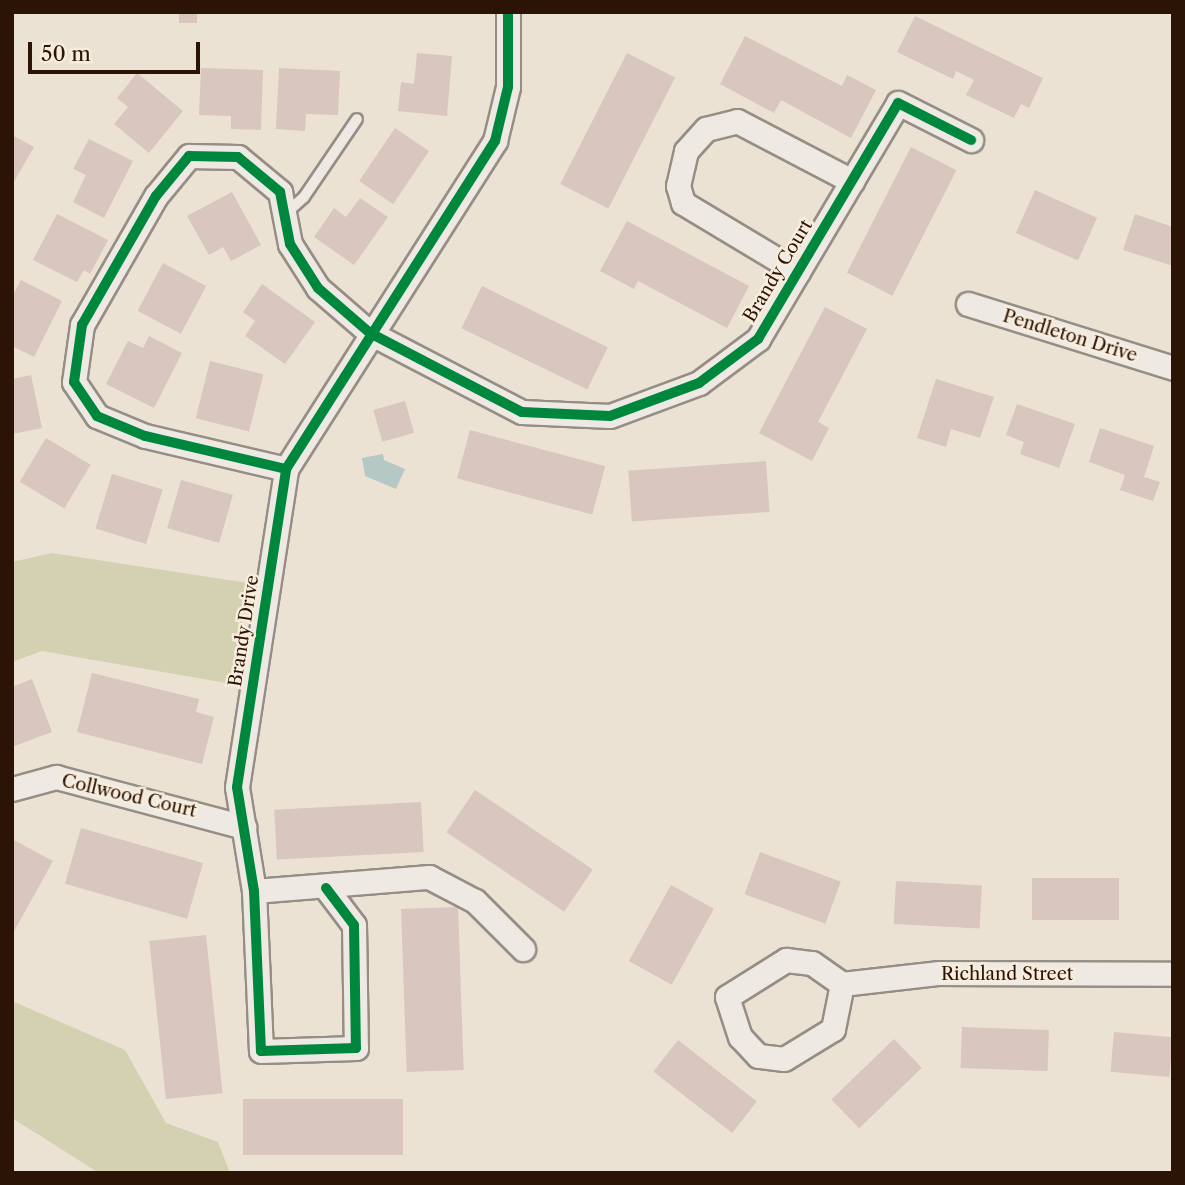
<!DOCTYPE html>
<html>
<head>
<meta charset="utf-8">
<style>
  body { margin:0 }
  #map { position:relative; width:1185px; height:1185px; overflow:hidden; background:#ebe2d4; font-family:"Libre Caslon Text",serif }
  div>[style] { position:absolute }
  [style*='--x'] { left:calc(var(--x)*1px); top:calc(var(--y)*1px); width:calc(var(--w)*1px); rotate:calc(var(--a)*1deg) }
  .green>* { inset:0; background:#d3d1b1 }
  .water>* { inset:0; background:#b5c8c5 }
  .building>* { inset:0; background:#d8c6bf; transform-origin:0 0 }
  .roads { filter:drop-shadow(2px 0 #968e84) drop-shadow(-2px 0 #968e84) drop-shadow(0 2px #968e84) drop-shadow(0 -2px #968e84) }
  .service>* { height:10px; margin:-5px; padding:0 5px; transform-origin:5px; border-radius:5px; background:#eeeae3 }
  .minor>* { height:23px; margin:-11.5px; padding:0 11.5px; transform-origin:11.5px; border-radius:11.5px; background:#eeeae3 }
  .cycleway>* { height:10px; margin:-5px; padding:0 5px; transform-origin:5px; border-radius:5px; background:#00873e }
  span { translate:-50% -50%; white-space:nowrap; text-align:center; line-height:1.15; -webkit-text-stroke:5px #f8eddd; paint-order:stroke }
  .street-label { font-size:18px; color:#2b1406 }
  .frame { position:absolute; inset:0; border:14px solid #2b1406; pointer-events:none }
  .scale { position:absolute; left:28px; top:42px; width:172px; height:32px; box-sizing:border-box; border:4px solid #2b1406; border-top:0; padding-left:9px; font-size:21px; line-height:24px; white-space:nowrap; color:#2b1406; -webkit-text-stroke:5px #f8eddd; paint-order:stroke }
</style>
</head>
<body>
<div id="map">
  <div class="green">
    <i style="clip-path:polygon(52px 553px,248px 583px,232px 684px,42px 651px,12px 662px,12px 562px)"></i>
    <i style="clip-path:polygon(12px 1001px,125px 1050px,166px 1123px,218px 1142px,230px 1173px,99px 1173px,12px 1118px)"></i>
  </div>
  <div class="water">
    <i style="clip-path:polygon(383px 454px,384px 460px,405px 469px,396px 489px,365px 476px,362px 458px)"></i>
  </div>
  <div class="building">
    <i style="left:179px;top:12px;width:18px;height:11px"></i>
    <i style="clip-path:polygon(915px 16px,1043px 78px,1029px 108px,1021px 104px,1014px 118px,966px 95px,974px 80px,956px 71px,953px 79px,897px 52px)"></i>
    <i style="clip-path:polygon(745px 36px,842px 86px,847px 75px,876px 90px,851px 138px,781px 100px,774px 113px,720px 84px)"></i>
    <i style="clip-path:polygon(417px 53px,452px 56px,447px 116px,398px 111px,401px 82px,414px 84px)"></i>
    <i style="left:627px;top:53px;width:54px;height:147px;rotate:27deg"></i>
    <i style="clip-path:polygon(201px 68px,263px 70px,261px 130px,231px 129px,231px 116px,199px 115px)"></i>
    <i style="clip-path:polygon(279px 68px,340px 71px,338px 115px,306px 114px,305px 131px,276px 129px)"></i>
    <i style="clip-path:polygon(137px 73px,183px 111px,149px 153px,114px 124px,128px 107px,117px 98px)"></i>
    <i style="left:395px;top:128px;width:41px;height:64px;rotate:34deg"></i>
    <i style="clip-path:polygon(12px 135px,34px 147px,12px 185px)"></i>
    <i style="clip-path:polygon(89px 139px,133px 161px,104px 218px,73px 202px,86px 175px,73px 169px)"></i>
    <i style="left:911px;top:147px;width:51px;height:141px;rotate:27deg"></i>
    <i style="left:1035px;top:190px;width:68px;height:47px;rotate:24deg"></i>
    <i style="clip-path:polygon(232px 192px,261px 245px,231px 261px,223px 247px,209px 255px,187px 216px)"></i>
    <i style="clip-path:polygon(360px 198px,388px 217px,354px 265px,314px 237px,334px 208px,346px 217px)"></i>
    <i style="clip-path:polygon(57px 214px,108px 240px,90px 274px,84px 270px,77px 282px,33px 260px)"></i>
    <i style="clip-path:polygon(1135px 214px,1173px 227px,1173px 266px,1123px 250px)"></i>
    <i style="clip-path:polygon(627px 221px,749px 286px,727px 328px,638px 281px,634px 289px,600px 271px)"></i>
    <i style="left:163px;top:263px;width:49px;height:54px;rotate:28deg"></i>
    <i style="clip-path:polygon(21px 280px,62px 301px,34px 357px,12px 346px,12px 297px)"></i>
    <i style="clip-path:polygon(262px 284px,315px 322px,285px 364px,245px 336px,255px 321px,243px 312px)"></i>
    <i style="left:482px;top:286px;width:140px;height:47px;rotate:26deg"></i>
    <i style="clip-path:polygon(825px 307px,867px 329px,818px 422px,829px 428px,812px 461px,759px 433px)"></i>
    <i style="clip-path:polygon(149px 336px,182px 353px,154px 408px,106px 384px,128px 341px,143px 348px)"></i>
    <i style="left:210px;top:361px;width:55px;height:59px;rotate:14deg"></i>
    <i style="clip-path:polygon(31px 375px,42px 428px,12px 434px,12px 379px)"></i>
    <i style="clip-path:polygon(936px 379px,994px 397px,980px 438px,951px 429px,946px 447px,917px 438px)"></i>
    <i style="left:405px;top:401px;width:33px;height:33px;rotate:74deg"></i>
    <i style="clip-path:polygon(1017px 404px,1075px 424px,1059px 468px,1020px 454px,1024px 442px,1006px 435px)"></i>
    <i style="clip-path:polygon(1100px 428px,1154px 446px,1144px 477px,1160px 482px,1153px 501px,1120px 490px,1125px 475px,1089px 462px)"></i>
    <i style="left:470px;top:430px;width:140px;height:50px;rotate:15deg"></i>
    <i style="left:46px;top:438px;width:52px;height:51px;rotate:31deg"></i>
    <i style="left:766px;top:461px;width:51px;height:138px;rotate:86deg"></i>
    <i style="left:112px;top:474px;width:53px;height:57px;rotate:17deg"></i>
    <i style="left:181px;top:480px;width:54px;height:50px;rotate:16deg"></i>
    <i style="clip-path:polygon(92px 673px,199px 699px,196px 712px,214px 717px,202px 764px,77px 732px)"></i>
    <i style="clip-path:polygon(32px 679px,52px 732px,12px 747px,12px 687px)"></i>
    <i style="left:475px;top:790px;width:142px;height:51px;rotate:34deg"></i>
    <i style="left:421px;top:802px;width:50px;height:147px;rotate:87deg"></i>
    <i style="left:81px;top:828px;width:127px;height:58px;rotate:16deg"></i>
    <i style="clip-path:polygon(12px 839px,53px 861px,12px 935px)"></i>
    <i style="left:760px;top:852px;width:86px;height:45px;rotate:20deg"></i>
    <i style="left:1119px;top:878px;width:42px;height:87px;rotate:90deg"></i>
    <i style="left:896px;top:881px;width:86px;height:43px;rotate:3deg"></i>
    <i style="left:671px;top:885px;width:49px;height:87px;rotate:29deg"></i>
    <i style="left:458px;top:907px;width:163px;height:57px;rotate:88deg"></i>
    <i style="left:206px;top:935px;width:159px;height:57px;rotate:84deg"></i>
    <i style="left:962px;top:1027px;width:87px;height:41px;rotate:2deg"></i>
    <i style="left:1114px;top:1032px;width:59px;height:40px;rotate:5deg"></i>
    <i style="left:894px;top:1039px;width:40px;height:87px;rotate:46deg"></i>
    <i style="left:678px;top:1040px;width:100px;height:40px;rotate:38deg"></i>
    <i style="left:243px;top:1099px;width:160px;height:56px"></i>
  </div>
  <div class="roads">
    <div class="service">
      <i style="--x:284;--y:215;--w:27;--a:-42"></i>
      <i style="--x:304;--y:197;--w:94;--a:-55.8"></i>
    </div>
    <div class="minor">
      <i style="--x:798;--y:272;--w:134;--a:-149"></i>
      <i style="--x:683;--y:203;--w:18;--a:-106"></i>
      <i style="--x:678;--y:186;--w:36;--a:-77"></i>
      <i style="--x:686;--y:151;--w:30;--a:-48"></i>
      <i style="--x:706;--y:129;--w:32;--a:-14"></i>
      <i style="--x:737;--y:121;--w:130;--a:27.6"></i>
      <i style="--x:968;--y:304;--w:215;--a:17.3"></i>
      <i style="--x:286;--y:469;--w:145;--a:-166.8"></i>
      <i style="--x:145;--y:436;--w:52;--a:-157.4"></i>
      <i style="--x:97;--y:416;--w:41;--a:-124.1"></i>
      <i style="--x:74;--y:382;--w:58;--a:-82"></i>
      <i style="--x:82;--y:325;--w:149;--a:-60.2"></i>
      <i style="--x:156;--y:196;--w:52;--a:-50.5"></i>
      <i style="--x:189;--y:156;--w:49;--a:1.2"></i>
      <i style="--x:238;--y:157;--w:55;--a:39.8"></i>
      <i style="--x:280;--y:192;--w:53;--a:79.1"></i>
      <i style="--x:290;--y:244;--w:52;--a:57.5"></i>
      <i style="--x:318;--y:288;--w:69;--a:40.9"></i>
      <i style="--x:370;--y:333;--w:171;--a:27.5"></i>
      <i style="--x:522;--y:412;--w:88;--a:2.6"></i>
      <i style="--x:610;--y:416;--w:95;--a:-20.3"></i>
      <i style="--x:699;--y:383;--w:74;--a:-36.7"></i>
      <i style="--x:758;--y:339;--w:274;--a:-59.3"></i>
      <i style="--x:898;--y:103;--w:82;--a:26.9"></i>
      <i style="--x:12;--y:789;--w:46;--a:-15.3"></i>
      <i style="--x:56;--y:777;--w:195;--a:14.9"></i>
      <i style="--x:326;--y:888;--w:46;--a:52.9"></i>
      <i style="--x:354;--y:925;--w:123;--a:89.1"></i>
      <i style="--x:356;--y:1048;--w:95;--a:178.2"></i>
      <i style="--x:261;--y:1051;--w:160;--a:-92.5"></i>
      <i style="--x:254;--y:891;--w:105;--a:-99.3"></i>
      <i style="--x:237;--y:787;--w:322;--a:-81.2"></i>
      <i style="--x:286;--y:469;--w:389;--a:-57.5"></i>
      <i style="--x:495;--y:141;--w:56;--a:-76.5"></i>
      <i style="--x:508;--y:87;--w:75;--a:-90"></i>
      <i style="--x:254;--y:891;--w:176;--a:-4.6"></i>
      <i style="--x:429;--y:877;--w:52;--a:27.6"></i>
      <i style="--x:475;--y:901;--w:68;--a:45"></i>
      <i style="--x:786;--y:960;--w:26;--a:7"></i>
      <i style="--x:812;--y:963;--w:37;--a:35"></i>
      <i style="--x:842;--y:984;--w:46;--a:101.3"></i>
      <i style="--x:833;--y:1029;--w:57;--a:148.5"></i>
      <i style="--x:784;--y:1059;--w:26;--a:-173"></i>
      <i style="--x:758;--y:1056;--w:26;--a:-133"></i>
      <i style="--x:740;--y:1037;--w:42;--a:-108"></i>
      <i style="--x:727;--y:997;--w:70;--a:-32.1"></i>
      <i style="--x:842;--y:984;--w:98;--a:-6.5"></i>
      <i style="--x:939;--y:973;--w:234;--a:0.2"></i>
    </div>
  </div>
  <div class="cycleway">
    <i style="--x:286;--y:469;--w:145;--a:-166.8"></i>
    <i style="--x:145;--y:436;--w:52;--a:-157.4"></i>
    <i style="--x:97;--y:416;--w:41;--a:-124.1"></i>
    <i style="--x:74;--y:382;--w:58;--a:-82"></i>
    <i style="--x:82;--y:325;--w:149;--a:-60.2"></i>
    <i style="--x:156;--y:196;--w:52;--a:-50.5"></i>
    <i style="--x:189;--y:156;--w:49;--a:1.2"></i>
    <i style="--x:238;--y:157;--w:55;--a:39.8"></i>
    <i style="--x:280;--y:192;--w:53;--a:79.1"></i>
    <i style="--x:290;--y:244;--w:52;--a:57.5"></i>
    <i style="--x:318;--y:288;--w:69;--a:40.9"></i>
    <i style="--x:370;--y:333;--w:171;--a:27.5"></i>
    <i style="--x:522;--y:412;--w:88;--a:2.6"></i>
    <i style="--x:610;--y:416;--w:95;--a:-20.3"></i>
    <i style="--x:699;--y:383;--w:74;--a:-36.7"></i>
    <i style="--x:758;--y:339;--w:274;--a:-59.3"></i>
    <i style="--x:898;--y:103;--w:82;--a:26.9"></i>
    <i style="--x:326;--y:888;--w:46;--a:52.9"></i>
    <i style="--x:354;--y:925;--w:123;--a:89.1"></i>
    <i style="--x:356;--y:1048;--w:95;--a:178.2"></i>
    <i style="--x:261;--y:1051;--w:160;--a:-92.5"></i>
    <i style="--x:254;--y:891;--w:105;--a:-99.3"></i>
    <i style="--x:237;--y:787;--w:322;--a:-81.2"></i>
    <i style="--x:286;--y:469;--w:389;--a:-57.5"></i>
    <i style="--x:495;--y:141;--w:56;--a:-76.5"></i>
    <i style="--x:508;--y:87;--w:75;--a:-90"></i>
  </div>
  <div class="street-label">
    <span style="left:778px;top:271px;rotate:-59deg">Brandy Court</span>
    <span style="left:1070px;top:336px;rotate:17deg">Pendleton Drive</span>
    <span style="left:244px;top:631px;rotate:-81deg">Brandy Drive</span>
    <span style="left:129px;top:796px;rotate:13deg">Collwood Court</span>
    <span style="left:1007px;top:974px">Richland Street</span>
  </div>
  <div class="frame"></div>
  <div class="scale">50 m</div>
</div>
</body>
</html>
